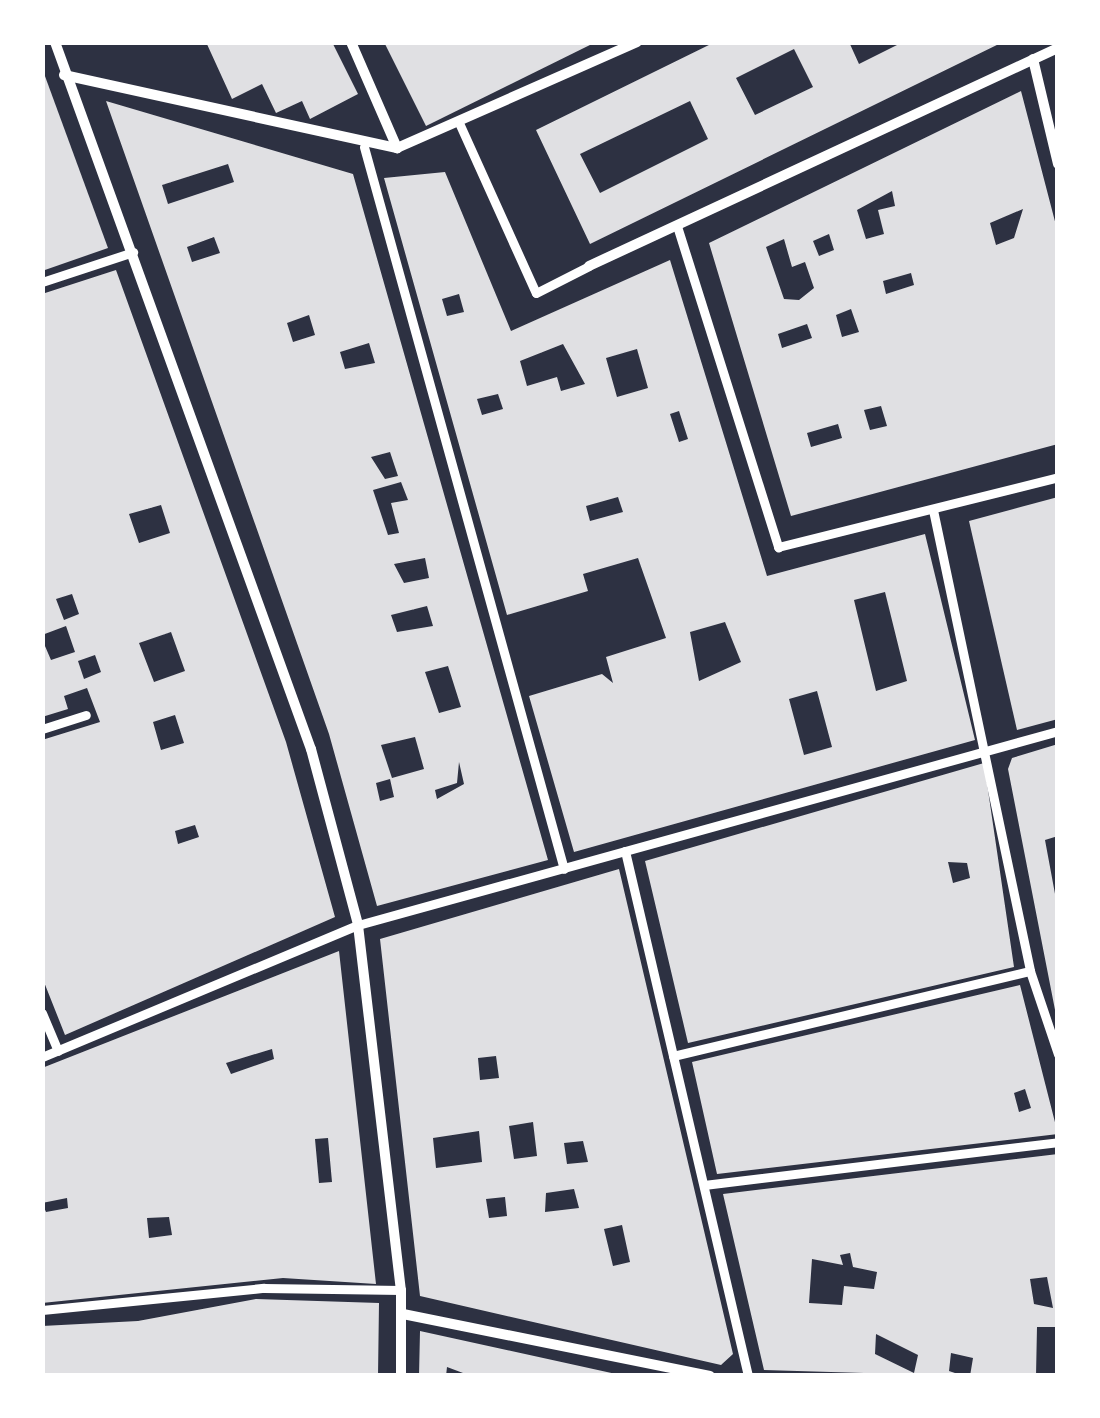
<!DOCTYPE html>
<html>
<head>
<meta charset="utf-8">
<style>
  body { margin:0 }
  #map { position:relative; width:1100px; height:1418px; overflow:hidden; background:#2d3142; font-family:Inter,sans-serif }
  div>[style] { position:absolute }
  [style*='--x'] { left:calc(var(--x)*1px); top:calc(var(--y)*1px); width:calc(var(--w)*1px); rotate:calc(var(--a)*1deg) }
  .building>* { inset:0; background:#e0e0e3 }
  .pedestrian>* { height:9px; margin:-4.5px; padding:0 4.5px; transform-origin:4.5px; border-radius:4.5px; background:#fff }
  .minor>* { height:10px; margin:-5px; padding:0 5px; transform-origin:5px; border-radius:5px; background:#fff }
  span { translate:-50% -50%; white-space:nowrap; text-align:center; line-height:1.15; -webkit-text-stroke:9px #fff; paint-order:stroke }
  .frame { position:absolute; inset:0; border:45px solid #fff; pointer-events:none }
</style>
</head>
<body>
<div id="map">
  <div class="building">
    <i style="clip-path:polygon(206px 42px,332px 42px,358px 94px,310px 119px,302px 101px,276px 113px,262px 84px,232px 99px)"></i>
    <i style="clip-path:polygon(384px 42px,596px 42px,426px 126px)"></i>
    <i style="clip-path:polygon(evenodd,715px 42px,849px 42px,859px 64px,903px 42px,1003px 42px,590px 244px,536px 130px,715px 42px,794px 49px,813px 87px,755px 115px,736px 78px,794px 49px,715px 42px,690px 101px,708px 139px,600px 193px,580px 154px,690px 101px)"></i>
    <i style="clip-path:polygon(42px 68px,108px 248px,42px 271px)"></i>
    <i style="clip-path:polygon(evenodd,1021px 91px,1058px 233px,1058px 444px,791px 516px,709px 243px,1021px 91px,892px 191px,895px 206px,878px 210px,884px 234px,866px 239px,857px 210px,892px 191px,1021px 91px,1023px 209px,1014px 238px,996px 245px,990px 223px,1023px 209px,1021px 91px,829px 234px,834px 250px,819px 256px,813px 241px,829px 234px,1021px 91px,784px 239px,792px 267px,805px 262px,814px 288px,799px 300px,784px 299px,766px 247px,784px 239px,1021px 91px,911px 273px,914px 285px,886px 294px,883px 281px,911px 273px,1021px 91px,851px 309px,859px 332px,842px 337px,836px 315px,851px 309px,1021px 91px,807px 324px,812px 338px,782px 348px,778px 334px,807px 324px,1021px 91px,881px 406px,887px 426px,870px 430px,864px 410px,881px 406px,1021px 91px,838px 424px,842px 438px,811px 447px,807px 433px,838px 424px)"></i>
    <i style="clip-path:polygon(evenodd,106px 101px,353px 174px,548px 860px,377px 906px,329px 734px,106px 101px,228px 164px,234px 182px,168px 204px,162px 185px,228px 164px,106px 101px,214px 237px,220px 253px,192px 262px,187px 247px,214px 237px,106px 101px,309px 315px,315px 335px,293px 342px,287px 323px,309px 315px,106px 101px,369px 343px,375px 363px,345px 369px,340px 352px,369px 343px,106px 101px,390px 452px,398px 476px,385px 479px,371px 457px,390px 452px,106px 101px,401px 482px,408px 500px,391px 503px,399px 533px,388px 535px,373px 490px,401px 482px,106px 101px,425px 558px,429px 578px,404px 583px,394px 564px,425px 558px,106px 101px,427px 606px,433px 626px,397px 632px,391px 615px,427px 606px,106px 101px,448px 666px,461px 707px,439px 713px,425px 672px,448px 666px,106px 101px,415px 737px,424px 769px,392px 778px,381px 745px,415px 737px,106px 101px,459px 762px,464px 784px,437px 799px,435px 790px,457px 783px,459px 762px,106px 101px,390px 779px,394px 797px,380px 801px,376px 783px,390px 779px)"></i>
    <i style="clip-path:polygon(evenodd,445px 172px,511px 331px,670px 260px,767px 576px,925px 534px,975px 740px,574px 852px,529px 696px,602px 674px,613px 683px,606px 657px,666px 638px,638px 558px,583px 574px,588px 591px,507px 615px,384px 178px,445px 172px,459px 294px,464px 312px,447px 316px,442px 299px,459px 294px,445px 172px,563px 344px,585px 384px,561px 391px,557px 377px,527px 386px,520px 361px,563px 344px,445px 172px,637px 349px,648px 388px,617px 397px,606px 358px,637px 349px,445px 172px,498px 394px,503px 409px,482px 415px,477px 399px,498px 394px,445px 172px,679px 411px,688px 439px,679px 442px,670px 414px,679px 411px,445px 172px,618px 497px,623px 512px,590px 521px,586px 506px,618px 497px,445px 172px,885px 592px,907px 681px,876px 691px,854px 600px,885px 592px,445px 172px,725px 622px,741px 662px,699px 681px,690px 632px,725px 622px,445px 172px,817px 691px,832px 747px,804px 755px,789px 699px,817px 691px)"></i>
    <i style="clip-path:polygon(evenodd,116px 270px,286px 742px,335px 917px,65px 1035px,42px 977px,42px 740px,100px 722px,87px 688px,64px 696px,68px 709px,42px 717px,42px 639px,51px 660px,75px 652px,66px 626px,42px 635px,42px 294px,116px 270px,161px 505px,170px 533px,139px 543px,129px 514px,161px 505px,116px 270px,72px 594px,79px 614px,64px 620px,56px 599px,72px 594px,116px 270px,171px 632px,185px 671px,154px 682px,139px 643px,171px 632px,116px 270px,95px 655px,101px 672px,84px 679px,78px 661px,95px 655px,116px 270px,175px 715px,184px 743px,161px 750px,153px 722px,175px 715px,116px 270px,195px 825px,199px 837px,178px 844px,175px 831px,195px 825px)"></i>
    <i style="clip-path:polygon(1058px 497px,1058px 719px,1017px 730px,969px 521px)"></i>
    <i style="clip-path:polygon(1058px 744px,1058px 836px,1045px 840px,1058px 910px,1056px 1015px,1008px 769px,1012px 758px)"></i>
    <i style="clip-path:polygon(evenodd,984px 763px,1014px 967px,688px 1043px,645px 861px,984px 763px,948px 862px,967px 863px,970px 878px,953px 883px,948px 862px)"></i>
    <i style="clip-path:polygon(evenodd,619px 869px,733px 1354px,721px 1365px,420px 1296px,380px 939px,619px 869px,496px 1056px,499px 1078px,480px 1080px,478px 1058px,496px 1056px,619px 869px,533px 1122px,537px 1156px,514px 1159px,509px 1126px,533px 1122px,619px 869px,479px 1131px,482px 1162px,436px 1168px,433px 1138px,479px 1131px,619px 869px,583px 1141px,588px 1162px,567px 1164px,564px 1143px,583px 1141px,619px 869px,574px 1189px,579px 1208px,545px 1212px,546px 1193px,574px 1189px,619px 869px,505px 1197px,507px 1216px,489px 1218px,486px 1199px,505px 1197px,619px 869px,622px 1225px,630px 1262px,613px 1266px,604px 1229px,622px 1225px)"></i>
    <i style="clip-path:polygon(evenodd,339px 951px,376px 1284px,283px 1278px,42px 1303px,42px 1203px,46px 1212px,68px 1208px,67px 1198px,42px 1203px,42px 1068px,339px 951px,272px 1049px,274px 1059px,231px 1074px,226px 1063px,272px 1049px,339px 951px,328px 1138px,332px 1182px,319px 1183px,315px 1139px,328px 1138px,339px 951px,169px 1217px,172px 1235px,149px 1238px,147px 1218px,169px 1217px)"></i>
    <i style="clip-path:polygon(evenodd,1020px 985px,1058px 1134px,717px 1174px,692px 1062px,1020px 985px,1025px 1089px,1031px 1108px,1019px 1112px,1014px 1093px,1025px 1089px)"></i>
    <i style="clip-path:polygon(evenodd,1058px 1154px,1058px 1327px,1037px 1327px,1036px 1376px,970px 1376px,973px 1358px,951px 1353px,949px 1371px,964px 1376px,764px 1370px,723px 1194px,1058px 1154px,850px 1253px,853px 1267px,877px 1272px,874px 1289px,844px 1286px,842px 1305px,809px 1303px,812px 1259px,843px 1265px,840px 1255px,850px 1253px,1058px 1154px,1047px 1277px,1053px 1308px,1034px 1304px,1030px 1279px,1047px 1277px,1058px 1154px,876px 1334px,918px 1355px,914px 1373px,875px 1354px,876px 1334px)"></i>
    <i style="clip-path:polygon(256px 1299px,379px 1303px,378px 1376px,42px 1376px,42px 1326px,138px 1321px)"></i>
    <i style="clip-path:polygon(420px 1331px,616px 1374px,616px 1376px,471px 1376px,447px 1367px,446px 1376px,419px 1376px)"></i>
  </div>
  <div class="pedestrian">
    <i style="--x:460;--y:125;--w:184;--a:65.7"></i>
    <i style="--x:536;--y:293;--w:59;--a:-27"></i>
    <i style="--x:364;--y:147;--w:749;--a:74.52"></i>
    <i style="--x:677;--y:226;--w:337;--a:72.5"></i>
    <i style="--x:778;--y:547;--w:289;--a:-14"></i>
    <i style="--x:42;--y:282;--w:96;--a:-18.2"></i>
    <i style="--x:933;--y:510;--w:471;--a:78.1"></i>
    <i style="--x:1030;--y:971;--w:88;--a:71.4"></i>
    <i style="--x:42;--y:729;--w:46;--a:-17.7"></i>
    <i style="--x:625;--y:851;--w:539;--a:76.81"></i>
    <i style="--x:42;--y:1013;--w:41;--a:67.2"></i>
    <i style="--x:673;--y:1056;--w:367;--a:-13.4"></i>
    <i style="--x:42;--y:1057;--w:342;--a:-22.7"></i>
    <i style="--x:358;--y:925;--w:726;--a:-15.49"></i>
    <i style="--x:704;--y:1185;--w:357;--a:-6.9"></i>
    <i style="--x:42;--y:1310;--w:223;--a:-5.7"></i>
    <i style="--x:264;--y:1288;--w:137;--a:0.8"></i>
  </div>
  <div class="minor">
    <i style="--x:55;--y:42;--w:752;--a:70.1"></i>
    <i style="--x:311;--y:749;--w:182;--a:75"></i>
    <i style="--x:358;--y:925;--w:368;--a:83.3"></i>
    <i style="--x:401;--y:1290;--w:86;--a:90"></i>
    <i style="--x:351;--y:42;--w:116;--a:66.5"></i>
    <i style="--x:1033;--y:59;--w:108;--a:76.6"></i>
    <i style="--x:64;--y:75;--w:341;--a:12.4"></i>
    <i style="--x:397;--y:148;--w:262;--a:-23.8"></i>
    <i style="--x:589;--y:266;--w:517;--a:-24.93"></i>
    <i style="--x:403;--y:1314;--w:313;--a:11.4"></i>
  </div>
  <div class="frame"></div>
</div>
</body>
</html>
